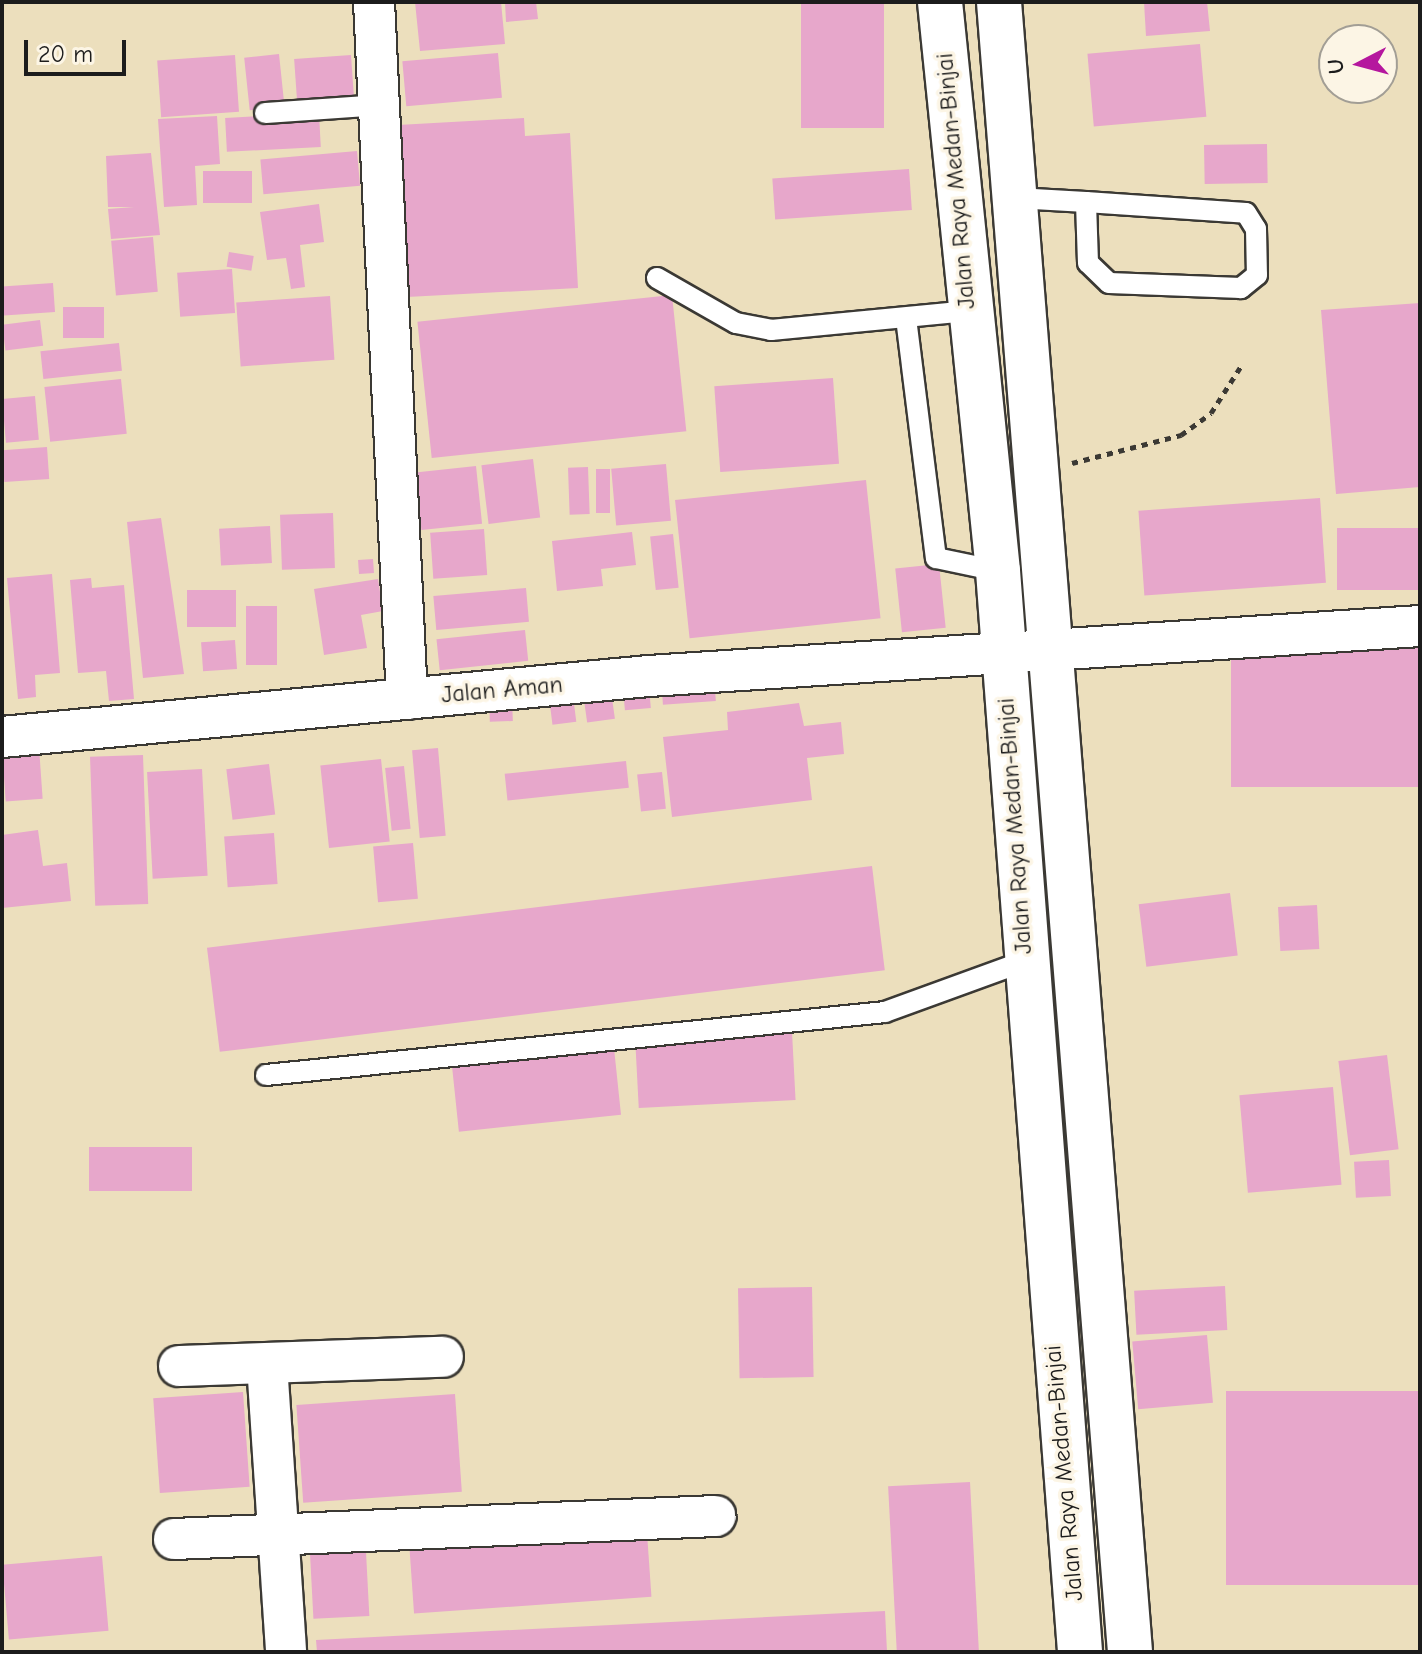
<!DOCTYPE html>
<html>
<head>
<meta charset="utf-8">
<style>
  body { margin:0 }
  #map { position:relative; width:1422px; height:1654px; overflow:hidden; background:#ecdfbd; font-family:"Comic Neue",sans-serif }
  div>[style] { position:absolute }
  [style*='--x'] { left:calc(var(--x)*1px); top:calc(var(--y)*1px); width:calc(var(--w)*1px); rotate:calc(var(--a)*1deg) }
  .building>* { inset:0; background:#e7a7cb; transform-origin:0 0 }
  .path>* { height:5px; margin-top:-2.5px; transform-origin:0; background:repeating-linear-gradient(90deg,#3b3934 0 6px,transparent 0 12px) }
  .roads { filter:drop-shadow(2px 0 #3b3934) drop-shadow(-2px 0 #3b3934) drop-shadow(0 2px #3b3934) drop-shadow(0 -2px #3b3934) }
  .lane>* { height:20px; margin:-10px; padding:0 10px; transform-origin:10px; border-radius:10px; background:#fff }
  .street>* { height:40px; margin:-20px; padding:0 20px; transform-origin:20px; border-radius:20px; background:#fff }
  .highway>* { height:44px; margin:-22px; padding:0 22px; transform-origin:22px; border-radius:22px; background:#fff }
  span { translate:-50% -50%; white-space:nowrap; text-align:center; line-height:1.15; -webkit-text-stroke:7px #fcf5e5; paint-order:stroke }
  .street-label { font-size:24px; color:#1c1c1c }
  .frame { position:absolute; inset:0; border:4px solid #1c1c1c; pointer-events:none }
  .north { position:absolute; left:1318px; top:24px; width:80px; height:80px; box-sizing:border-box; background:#fcf5e5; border:2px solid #a29e95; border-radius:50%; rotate:264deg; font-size:22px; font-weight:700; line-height:32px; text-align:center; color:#1c1c1c }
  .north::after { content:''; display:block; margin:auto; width:28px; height:36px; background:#b5179e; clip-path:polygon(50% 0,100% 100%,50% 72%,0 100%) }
  .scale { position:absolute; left:24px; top:40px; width:102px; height:36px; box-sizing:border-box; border:4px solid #1c1c1c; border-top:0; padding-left:10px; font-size:24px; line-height:28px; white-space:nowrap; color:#1c1c1c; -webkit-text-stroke:6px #fcf5e5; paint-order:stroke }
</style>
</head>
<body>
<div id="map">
  <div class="building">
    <i style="clip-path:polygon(415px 2px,501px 2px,505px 44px,420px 51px)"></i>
    <i style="clip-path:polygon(505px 2px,536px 2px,538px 19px,506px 22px)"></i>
    <i style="left:801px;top:2px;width:83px;height:126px"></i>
    <i style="clip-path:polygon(1144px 2px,1207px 2px,1210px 31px,1146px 36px)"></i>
    <i style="left:1200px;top:44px;width:73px;height:113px;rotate:85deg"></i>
    <i style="left:498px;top:53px;width:45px;height:96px;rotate:85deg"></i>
    <i style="left:279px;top:54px;width:53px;height:35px;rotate:84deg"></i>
    <i style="left:235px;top:55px;width:57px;height:78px;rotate:86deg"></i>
    <i style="left:351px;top:55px;width:44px;height:57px;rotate:86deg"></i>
    <i style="left:319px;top:113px;width:34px;height:94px;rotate:87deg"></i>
    <i style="clip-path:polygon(217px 116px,220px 164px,195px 166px,197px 205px,164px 207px,158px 119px)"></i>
    <i style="clip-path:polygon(524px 118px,525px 136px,570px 133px,578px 288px,407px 297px,398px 125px)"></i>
    <i style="left:1267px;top:144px;width:39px;height:63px;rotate:89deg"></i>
    <i style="left:357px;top:151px;width:35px;height:97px;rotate:85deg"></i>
    <i style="clip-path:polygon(151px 153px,160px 235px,111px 239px,108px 209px,134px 207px,108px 207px,106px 156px)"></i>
    <i style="left:909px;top:169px;width:41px;height:137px;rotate:86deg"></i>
    <i style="left:203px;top:171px;width:49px;height:32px"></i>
    <i style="clip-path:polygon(319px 204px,324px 242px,300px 245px,305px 287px,291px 289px,286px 258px,267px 260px,260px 212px)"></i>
    <i style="left:153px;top:237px;width:55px;height:42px;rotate:85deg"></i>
    <i style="left:229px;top:252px;width:25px;height:15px;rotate:9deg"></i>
    <i style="left:232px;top:269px;width:44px;height:55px;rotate:86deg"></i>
    <i style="left:53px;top:283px;width:29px;height:51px;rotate:86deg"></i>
    <i style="left:672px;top:295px;width:137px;height:256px;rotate:84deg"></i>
    <i style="left:330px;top:296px;width:64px;height:94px;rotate:86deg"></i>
    <i style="clip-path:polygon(1420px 303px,1420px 487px,1336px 494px,1321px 310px)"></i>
    <i style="left:63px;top:307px;width:41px;height:31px"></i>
    <i style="left:40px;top:320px;width:26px;height:38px;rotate:83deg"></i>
    <i style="left:119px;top:343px;width:28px;height:79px;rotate:84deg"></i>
    <i style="left:833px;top:378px;width:86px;height:119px;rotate:86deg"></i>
    <i style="left:121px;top:379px;width:55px;height:77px;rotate:84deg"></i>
    <i style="left:35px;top:396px;width:44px;height:33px;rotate:85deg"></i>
    <i style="left:47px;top:447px;width:32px;height:45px;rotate:86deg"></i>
    <i style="left:533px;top:459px;width:59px;height:52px;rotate:83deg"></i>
    <i style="left:666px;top:464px;width:57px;height:55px;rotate:85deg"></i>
    <i style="left:476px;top:466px;width:58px;height:61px;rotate:84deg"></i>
    <i style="left:588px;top:467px;width:47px;height:20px;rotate:88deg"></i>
    <i style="left:596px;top:469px;width:14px;height:44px"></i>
    <i style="left:866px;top:480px;width:139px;height:192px;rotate:84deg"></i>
    <i style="left:1320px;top:498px;width:85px;height:182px;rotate:86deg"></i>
    <i style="left:333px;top:513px;width:55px;height:53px;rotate:88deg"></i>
    <i style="clip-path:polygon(161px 518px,184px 674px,143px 678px,127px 522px)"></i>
    <i style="left:270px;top:526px;width:37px;height:51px;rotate:87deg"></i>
    <i style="left:1420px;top:528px;width:62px;height:83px;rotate:90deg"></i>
    <i style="left:484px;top:529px;width:46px;height:54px;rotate:86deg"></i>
    <i style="clip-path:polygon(632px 532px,636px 565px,601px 569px,603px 586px,557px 591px,552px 541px)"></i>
    <i style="left:673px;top:534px;width:54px;height:23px;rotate:84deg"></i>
    <i style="left:373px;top:559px;width:14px;height:15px;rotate:86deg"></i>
    <i style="left:939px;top:564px;width:64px;height:44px;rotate:84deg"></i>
    <i style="clip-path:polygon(52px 574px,60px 673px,35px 675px,36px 697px,18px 699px,7px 578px)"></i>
    <i style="clip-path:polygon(91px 578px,92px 588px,124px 585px,134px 699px,109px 701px,106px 671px,78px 673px,70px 580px)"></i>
    <i style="clip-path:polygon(378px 579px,383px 611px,361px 615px,367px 648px,324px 655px,314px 589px)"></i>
    <i style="left:526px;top:588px;width:34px;height:93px;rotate:85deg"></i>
    <i style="left:187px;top:590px;width:49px;height:37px"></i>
    <i style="left:246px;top:606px;width:31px;height:59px"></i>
    <i style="left:525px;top:630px;width:31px;height:89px;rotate:84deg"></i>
    <i style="left:235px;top:640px;width:29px;height:34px;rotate:86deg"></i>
    <i style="left:1420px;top:648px;width:139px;height:189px;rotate:90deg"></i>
    <i style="left:714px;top:675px;width:26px;height:53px;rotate:86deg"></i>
    <i style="left:572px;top:687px;width:35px;height:24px;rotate:83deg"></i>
    <i style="left:649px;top:687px;width:21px;height:26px;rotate:85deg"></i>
    <i style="left:611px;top:691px;width:28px;height:28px;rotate:82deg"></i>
    <i style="left:512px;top:697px;width:24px;height:23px;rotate:88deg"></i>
    <i style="clip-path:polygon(799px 703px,804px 726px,841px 722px,844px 754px,807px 758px,812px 800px,672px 817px,663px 737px,728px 730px,727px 712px)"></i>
    <i style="left:39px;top:747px;width:52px;height:37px;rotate:86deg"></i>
    <i style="left:438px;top:748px;width:88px;height:26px;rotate:85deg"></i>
    <i style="left:143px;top:755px;width:149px;height:53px;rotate:88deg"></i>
    <i style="left:381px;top:759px;width:83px;height:61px;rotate:84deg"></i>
    <i style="left:626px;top:761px;width:27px;height:122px;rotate:84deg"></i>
    <i style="left:269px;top:764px;width:51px;height:43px;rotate:83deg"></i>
    <i style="left:404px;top:766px;width:63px;height:19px;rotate:84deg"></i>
    <i style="left:202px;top:769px;width:107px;height:55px;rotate:87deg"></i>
    <i style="left:662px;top:772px;width:37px;height:25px;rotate:84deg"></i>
    <i style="clip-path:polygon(38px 830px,43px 866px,67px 863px,71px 901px,2px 908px,2px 835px)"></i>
    <i style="left:274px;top:833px;width:51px;height:50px;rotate:86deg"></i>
    <i style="left:413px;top:843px;width:56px;height:40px;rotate:85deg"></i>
    <i style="left:872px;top:866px;width:105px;height:670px;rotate:83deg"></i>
    <i style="left:1230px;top:893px;width:63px;height:92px;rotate:83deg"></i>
    <i style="left:1317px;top:905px;width:44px;height:39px;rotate:87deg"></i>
    <i style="left:792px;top:1032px;width:68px;height:157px;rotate:87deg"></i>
    <i style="left:614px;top:1048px;width:67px;height:163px;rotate:84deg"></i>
    <i style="left:1387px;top:1055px;width:95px;height:49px;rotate:83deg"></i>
    <i style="left:1333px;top:1087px;width:98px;height:94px;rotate:85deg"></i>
    <i style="left:89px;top:1147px;width:103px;height:44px"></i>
    <i style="left:1389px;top:1160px;width:36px;height:35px;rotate:87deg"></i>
    <i style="left:1225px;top:1286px;width:44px;height:91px;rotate:87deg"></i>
    <i style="left:812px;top:1287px;width:90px;height:74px;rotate:89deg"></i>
    <i style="left:1207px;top:1335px;width:68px;height:75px;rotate:85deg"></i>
    <i style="left:1420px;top:1391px;width:194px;height:194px;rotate:90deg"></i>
    <i style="left:243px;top:1392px;width:95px;height:90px;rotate:86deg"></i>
    <i style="left:455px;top:1394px;width:98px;height:159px;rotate:86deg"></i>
    <i style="left:970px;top:1482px;width:170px;height:82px;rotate:87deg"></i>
    <i style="left:647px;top:1533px;width:64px;height:238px;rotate:86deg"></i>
    <i style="left:366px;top:1552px;width:64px;height:56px;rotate:87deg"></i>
    <i style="left:102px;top:1556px;width:75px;height:100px;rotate:85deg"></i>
    <i style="clip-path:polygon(885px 1611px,887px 1652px,317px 1652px,316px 1640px)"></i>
  </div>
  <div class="path">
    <i style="--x:1072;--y:463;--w:113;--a:-14.4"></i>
    <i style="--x:1181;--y:435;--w:37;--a:-36"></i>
    <i style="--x:1211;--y:413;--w:56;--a:-57.4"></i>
  </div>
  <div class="roads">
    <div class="lane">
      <i style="--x:265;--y:113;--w:113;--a:-4"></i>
      <i style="--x:1016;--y:198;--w:70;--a:3.3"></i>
      <i style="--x:1086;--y:202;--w:160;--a:3.9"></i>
      <i style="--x:1246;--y:213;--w:19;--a:58"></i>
      <i style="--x:1256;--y:229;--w:46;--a:88.8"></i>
      <i style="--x:1257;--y:275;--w:21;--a:141"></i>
      <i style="--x:1241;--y:288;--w:132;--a:-177.8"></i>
      <i style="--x:1109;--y:283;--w:29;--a:-136"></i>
      <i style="--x:1088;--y:263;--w:61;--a:-91.9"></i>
      <i style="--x:657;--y:278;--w:91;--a:29.7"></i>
      <i style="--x:736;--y:323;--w:36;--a:11"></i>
      <i style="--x:771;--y:330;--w:197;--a:-5.5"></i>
      <i style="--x:906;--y:318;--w:242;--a:82.9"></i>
      <i style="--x:936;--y:558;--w:63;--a:11.8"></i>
      <i style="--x:266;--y:1075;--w:622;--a:-5.81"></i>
      <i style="--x:885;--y:1012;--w:149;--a:-20"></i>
    </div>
    <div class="street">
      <i style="--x:374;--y:2;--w:698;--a:87.29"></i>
      <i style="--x:2;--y:737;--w:650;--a:-5.39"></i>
      <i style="--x:649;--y:676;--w:773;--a:-3.71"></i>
      <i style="--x:267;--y:1364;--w:289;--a:86.2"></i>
      <i style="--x:179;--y:1366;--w:264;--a:-2"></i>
      <i style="--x:174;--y:1539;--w:542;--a:-2.43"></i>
    </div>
    <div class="highway">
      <i style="--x:940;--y:2;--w:572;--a:84.18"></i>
      <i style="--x:998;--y:571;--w:1084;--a:85.66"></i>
      <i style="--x:999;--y:2;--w:1655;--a:85.46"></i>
    </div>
  </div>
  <div class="street-label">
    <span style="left:956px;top:181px;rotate:-95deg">Jalan Raya Medan-Binjai</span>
    <span style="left:502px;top:690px;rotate:-5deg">Jalan Aman</span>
    <span style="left:1015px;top:826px;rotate:-94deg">Jalan Raya Medan-Binjai</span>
    <span style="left:1064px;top:1473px;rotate:-95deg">Jalan Raya Medan-Binjai</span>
  </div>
  <div class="frame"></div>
  <div class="north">U</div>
  <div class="scale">20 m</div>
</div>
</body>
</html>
